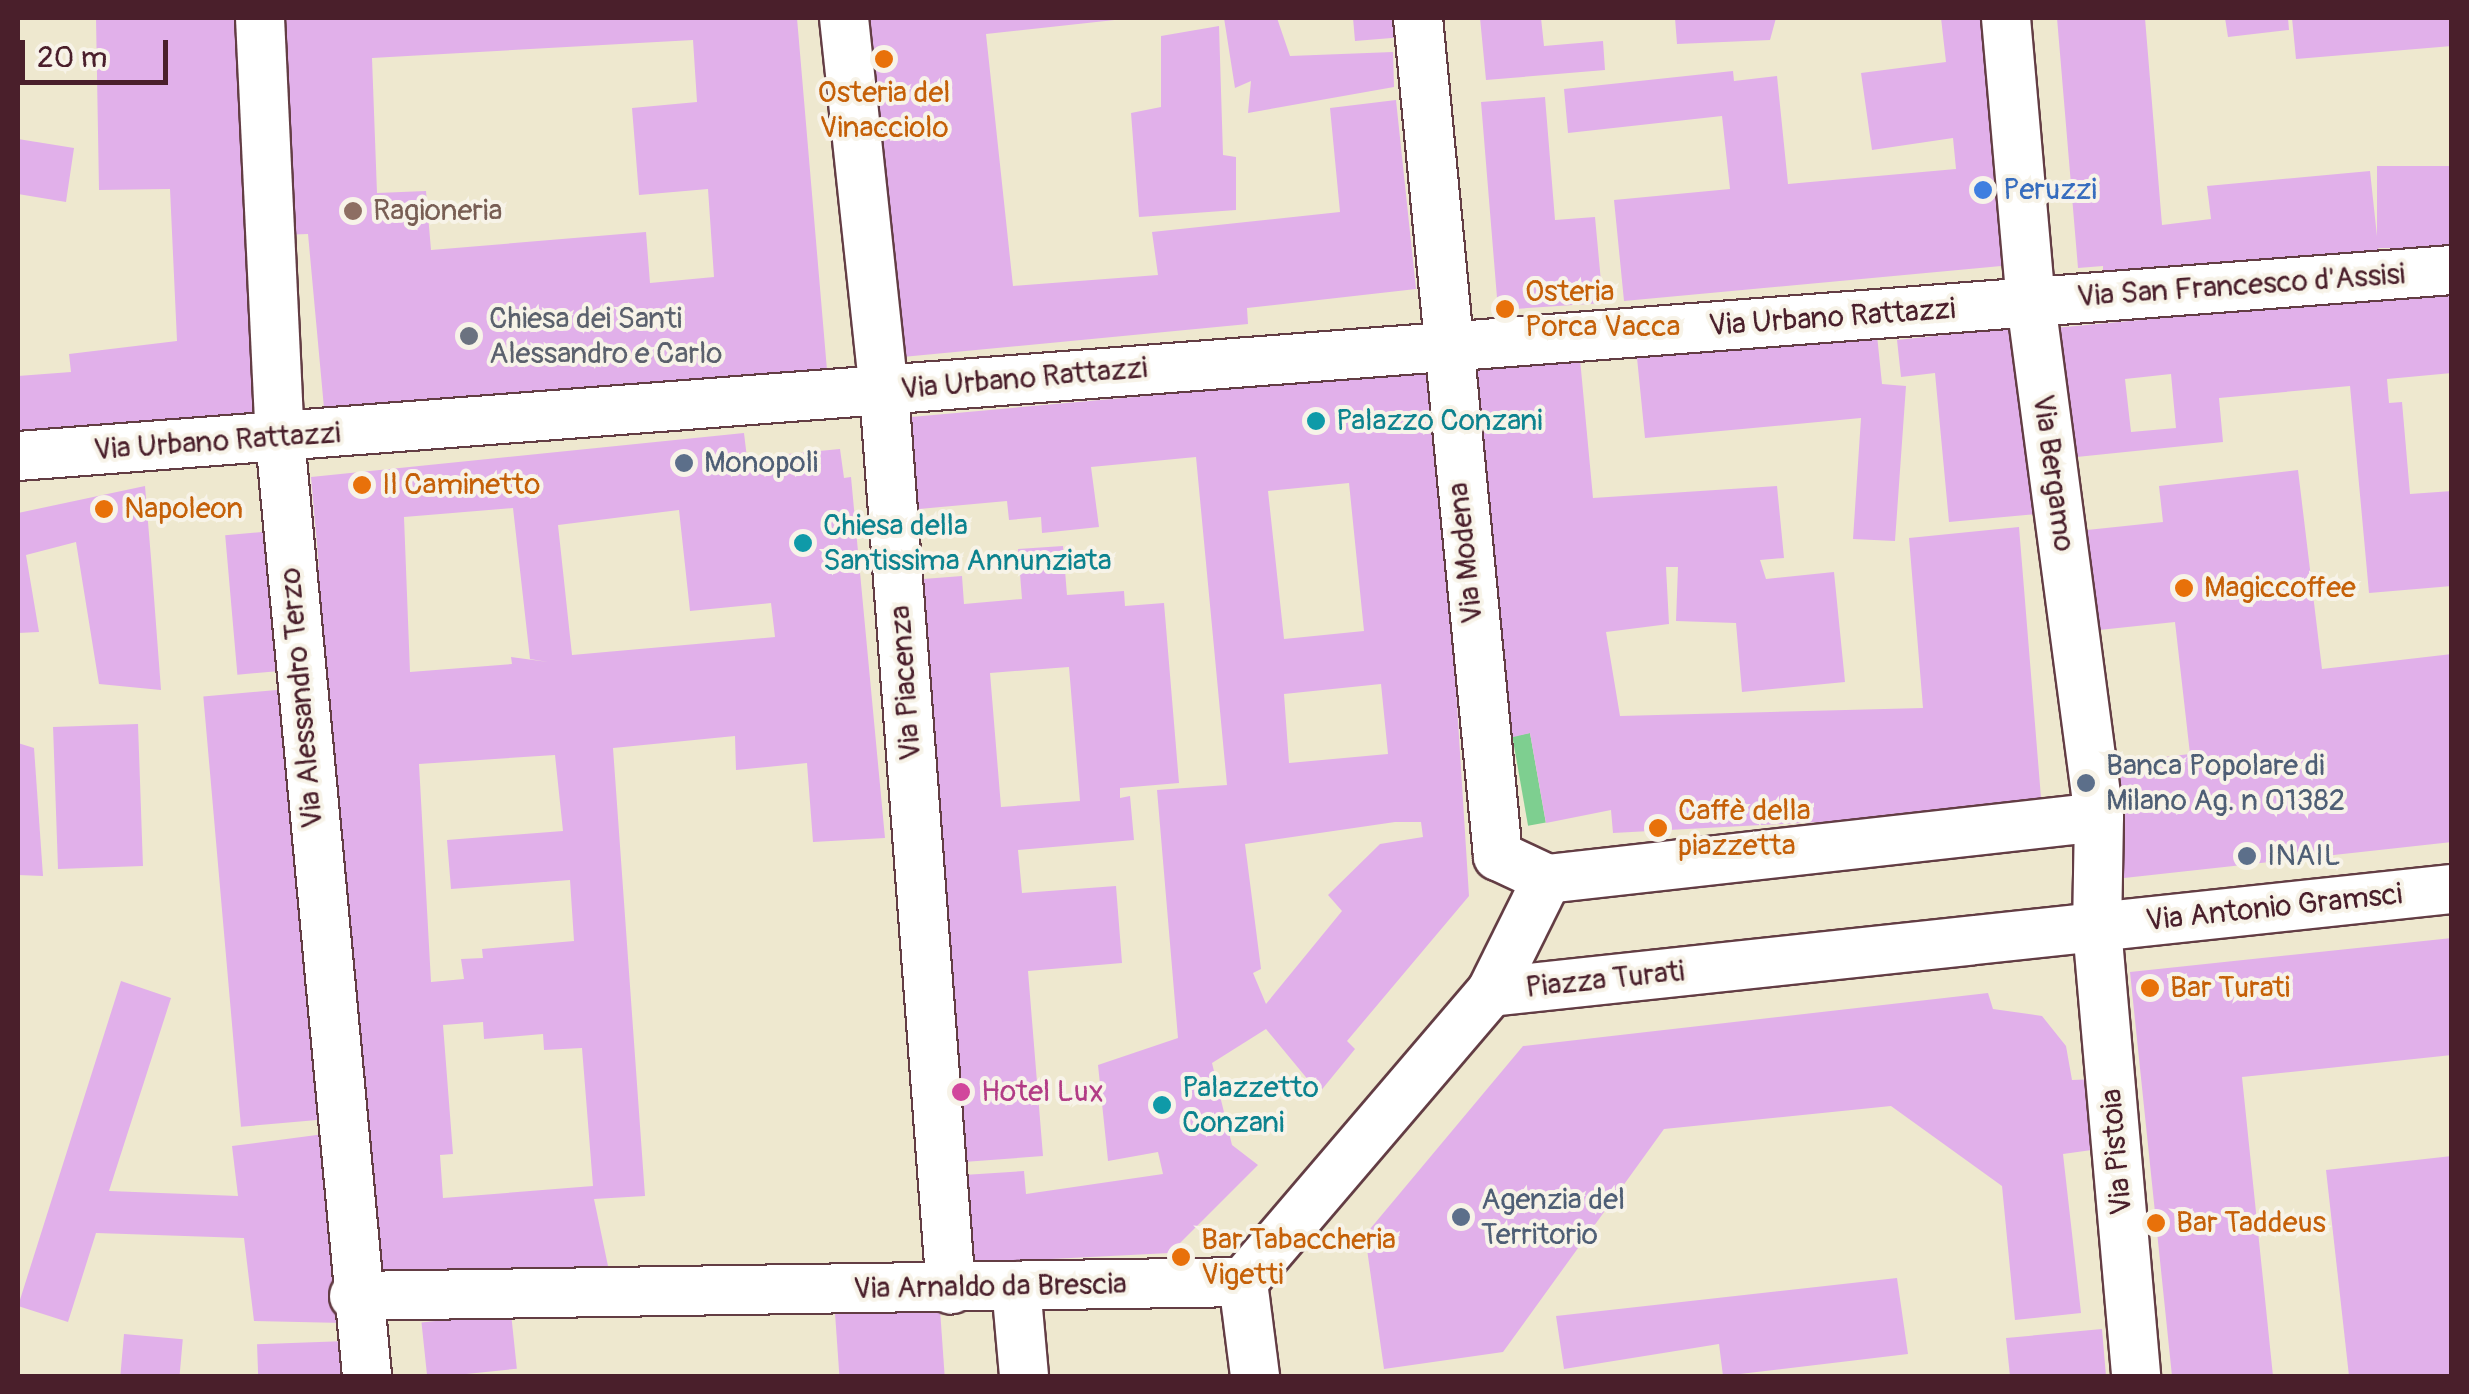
<!DOCTYPE html>
<html>
<head>
<meta charset="utf-8">
<style>
  body { margin:0 }
  #map { position:relative; width:2469px; height:1394px; overflow:hidden; background:#eee8cf; font-family:Pangolin,sans-serif }
  div>[style] { position:absolute }
  [style*='--x'] { left:calc(var(--x)*1px); top:calc(var(--y)*1px); width:calc(var(--w)*1px); rotate:calc(var(--a)*1deg) }
  .green>* { inset:0; background:#7ecf90; transform-origin:0 0 }
  .building>* { inset:0; background:#e1b0ea; transform-origin:0 0 }
  .roads { filter:drop-shadow(2px 0 #633d44) drop-shadow(-2px 0 #633d44) drop-shadow(0 2px #633d44) drop-shadow(0 -2px #633d44) }
  .street>* { height:48px; margin:-24px; padding:0 24px; transform-origin:24px; border-radius:24px; background:#fff }
  .dots>* { width:28px; height:28px; translate:-50% -50%; box-sizing:border-box; border:5px solid #f7f3e8; border-radius:50% }
  span { translate:-50% -50%; white-space:nowrap; text-align:center; line-height:1.15; -webkit-text-stroke:8px #f7f3e8; paint-order:stroke }
  .food-label { font-size:30px; color:#c56008 }
  .left { translate:0 -50%; text-align:left }
  .shop-label { font-size:30px; color:#366cbe }
  .education-label { font-size:30px; color:#785e54 }
  .street-label { font-size:30px; color:#4a1f2b }
  .worship-label { font-size:30px; color:#5b616d }
  .culture-label { font-size:30px; color:#0d838f }
  .service-label { font-size:30px; color:#4e5e75 }
  .hotel-label { font-size:30px; color:#b23c85 }
  .frame { position:absolute; inset:0; border:20px solid #4a1f2b; pointer-events:none }
  .scale { position:absolute; left:20px; top:40px; width:148px; height:45px; box-sizing:border-box; border:5px solid #4a1f2b; border-top:0; padding-left:12px; font-size:30px; line-height:35px; white-space:nowrap; color:#4a1f2b; -webkit-text-stroke:8px #f7f3e8; paint-order:stroke }
</style>
</head>
<body>
<div id="map">
  <div class="green">
    <i style="left:1530px;top:733px;width:91px;height:18px;rotate:80deg"></i>
  </div>
  <div class="building">
    <i style="clip-path:polygon(96px 18px,253px 18px,268px 430px,18px 434px,18px 376px,71px 372px,69px 354px,177px 341px,170px 189px,99px 190px)"></i>
    <i style="clip-path:polygon(evenodd,269px 18px,797px 18px,827px 370px,324px 408px,308px 234px,280px 235px,269px 18px,693px 40px,697px 102px,632px 108px,639px 195px,708px 189px,714px 277px,650px 283px,646px 232px,431px 250px,426px 191px,377px 193px,372px 58px,693px 40px)"></i>
    <i style="clip-path:polygon(856px 18px,1133px 18px,986px 34px,1013px 286px,1158px 275px,1152px 232px,1340px 212px,1330px 108px,1396px 100px,1416px 289px,1247px 308px,1248px 324px,892px 358px)"></i>
    <i style="clip-path:polygon(1224px 18px,1277px 18px,1290px 56px,1393px 52px,1394px 87px,1248px 113px,1251px 81px,1235px 88px)"></i>
    <i style="clip-path:polygon(1353px 18px,1415px 18px,1416px 36px,1355px 41px)"></i>
    <i style="clip-path:polygon(1480px 18px,1541px 18px,1544px 46px,1603px 41px,1605px 70px,1486px 80px)"></i>
    <i style="clip-path:polygon(1675px 18px,1776px 18px,1770px 40px,1677px 44px)"></i>
    <i style="clip-path:polygon(1941px 18px,1996px 18px,2012px 265px,1624px 301px,1614px 200px,1730px 189px,1722px 116px,1568px 133px,1564px 89px,1733px 71px,1734px 81px,1777px 76px,1788px 184px,1956px 169px,1953px 138px,1872px 150px,1861px 73px,1946px 62px)"></i>
    <i style="clip-path:polygon(2057px 18px,2145px 18px,2162px 225px,2211px 219px,2207px 186px,2370px 171px,2379px 255px,2103px 274px,2103px 266px,2078px 268px)"></i>
    <i style="clip-path:polygon(2225px 18px,2288px 18px,2289px 30px,2228px 37px)"></i>
    <i style="clip-path:polygon(2292px 18px,2452px 18px,2452px 46px,2296px 59px)"></i>
    <i style="clip-path:polygon(1219px 26px,1223px 155px,1236px 157px,1236px 210px,1139px 217px,1131px 113px,1161px 107px,1161px 36px)"></i>
    <i style="clip-path:polygon(1545px 97px,1555px 220px,1595px 217px,1603px 303px,1498px 310px,1481px 102px)"></i>
    <i style="clip-path:polygon(18px 139px,74px 148px,66px 202px,18px 194px)"></i>
    <i style="left:2452px;top:166px;width:82px;height:75px;rotate:90deg"></i>
    <i style="clip-path:polygon(evenodd,2452px 291px,2452px 373px,2387px 379px,2389px 403px,2402px 402px,2410px 494px,2452px 491px,2452px 586px,2369px 593px,2350px 386px,2219px 398px,2223px 442px,2057px 459px,2044px 329px,2452px 291px,2171px 374px,2176px 428px,2131px 432px,2125px 379px,2171px 374px)"></i>
    <i style="clip-path:polygon(2021px 327px,2038px 514px,1949px 522px,1935px 373px,1901px 377px,1897px 340px)"></i>
    <i style="clip-path:polygon(1877px 335px,1882px 384px,1906px 386px,1895px 541px,1853px 539px,1861px 418px,1645px 438px,1637px 358px)"></i>
    <i style="clip-path:polygon(1580px 359px,1593px 498px,1777px 486px,1784px 558px,1760px 560px,1766px 579px,1834px 572px,1845px 682px,1742px 692px,1736px 623px,1676px 621px,1678px 567px,1666px 567px,1669px 624px,1606px 632px,1620px 716px,1923px 708px,1909px 538px,2019px 527px,2042px 810px,1613px 833px,1611px 810px,1546px 823px,1530px 733px,1505px 739px,1465px 371px)"></i>
    <i style="clip-path:polygon(evenodd,1436px 370px,1469px 896px,1347px 1041px,1355px 1049px,1319px 1093px,1266px 1029px,1212px 1063px,1232px 1145px,1258px 1165px,1170px 1253px,971px 1263px,948px 1176px,1024px 1171px,1026px 1194px,1163px 1174px,1158px 1152px,1108px 1161px,1098px 1065px,1178px 1038px,1157px 790px,1227px 785px,1196px 457px,1091px 467px,1099px 527px,1042px 533px,1041px 517px,1009px 520px,1007px 501px,908px 510px,900px 418px,1436px 370px,1349px 483px,1364px 631px,1284px 639px,1268px 491px,1349px 483px,1436px 370px,1381px 684px,1388px 754px,1289px 763px,1284px 694px,1381px 684px,1436px 370px,1395px 822px,1421px 822px,1423px 837px,1380px 844px,1328px 895px,1342px 911px,1266px 1004px,1253px 973px,1261px 969px,1245px 844px,1395px 822px)"></i>
    <i style="clip-path:polygon(evenodd,744px 433px,747px 458px,840px 449px,844px 478px,851px 477px,885px 838px,813px 842px,807px 763px,736px 770px,735px 736px,613px 748px,645px 1196px,594px 1199px,608px 1266px,365px 1284px,309px 567px,319px 567px,311px 477px,744px 433px,513px 508px,530px 659px,548px 662px,511px 657px,512px 664px,410px 672px,404px 517px,513px 508px,744px 433px,679px 510px,690px 611px,771px 603px,775px 637px,572px 655px,558px 525px,679px 510px,744px 433px,555px 755px,563px 831px,447px 840px,451px 889px,570px 880px,574px 941px,482px 949px,483px 958px,461px 959px,464px 979px,431px 982px,419px 764px,555px 755px,744px 433px,483px 1022px,484px 1039px,543px 1034px,544px 1050px,582px 1048px,593px 1186px,443px 1198px,440px 1155px,453px 1154px,443px 1025px,483px 1022px)"></i>
    <i style="clip-path:polygon(2298px 470px,2322px 669px,2452px 654px,2452px 842px,2115px 879px,2103px 764px,2190px 754px,2175px 622px,2099px 630px,2087px 530px,2163px 522px,2159px 486px)"></i>
    <i style="clip-path:polygon(145px 486px,151px 558px,161px 690px,99px 684px,76px 542px,26px 555px,39px 632px,18px 633px,18px 513px)"></i>
    <i style="left:273px;top:531px;width:140px;height:48px;rotate:85deg"></i>
    <i style="clip-path:polygon(evenodd,1063px 546px,1067px 595px,1124px 591px,1125px 606px,1164px 603px,1179px 783px,1120px 788px,1120px 798px,1130px 796px,1134px 840px,1018px 850px,1022px 893px,1116px 886px,1122px 963px,1028px 971px,1043px 1156px,950px 1163px,910px 580px,962px 576px,964px 604px,1022px 599px,1018px 549px,1063px 546px,1069px 667px,1080px 801px,1001px 807px,990px 673px,1069px 667px)"></i>
    <i style="left:288px;top:689px;width:432px;height:85px;rotate:85deg"></i>
    <i style="left:138px;top:724px;width:142px;height:85px;rotate:88deg"></i>
    <i style="clip-path:polygon(18px 743px,34px 748px,43px 876px,18px 875px)"></i>
    <i style="clip-path:polygon(2452px 938px,2452px 1055px,2242px 1077px,2273px 1376px,2172px 1376px,2130px 972px)"></i>
    <i style="clip-path:polygon(121px 981px,171px 998px,109px 1191px,238px 1196px,232px 1146px,332px 1133px,344px 1323px,254px 1321px,244px 1238px,96px 1233px,68px 1322px,18px 1306px)"></i>
    <i style="clip-path:polygon(1988px 993px,1993px 1009px,2042px 1016px,2066px 1046px,2072px 1080px,2096px 1079px,2106px 1148px,2063px 1154px,2081px 1313px,2015px 1320px,2002px 1186px,1891px 1106px,1664px 1129px,1503px 1352px,1384px 1369px,1365px 1235px,1523px 1046px)"></i>
    <i style="clip-path:polygon(2452px 1156px,2452px 1376px,2349px 1376px,2326px 1170px)"></i>
    <i style="clip-path:polygon(1897px 1278px,1908px 1354px,1723px 1376px,1719px 1344px,1564px 1369px,1556px 1316px)"></i>
    <i style="left:939px;top:1295px;width:81px;height:105px;rotate:86deg"></i>
    <i style="left:511px;top:1313px;width:56px;height:90px;rotate:84deg"></i>
    <i style="clip-path:polygon(2102px 1329px,2106px 1376px,2010px 1376px,2006px 1338px)"></i>
    <i style="left:124px;top:1334px;width:59px;height:42px;rotate:5deg"></i>
    <i style="left:347px;top:1341px;width:35px;height:90px;rotate:88deg"></i>
  </div>
  <div class="roads">
    <div class="street">
      <i style="--x:260;--y:18;--w:420;--a:87.3"></i>
      <i style="--x:280;--y:438;--w:942;--a:84.7"></i>
      <i style="--x:844;--y:18;--w:375;--a:83.9"></i>
      <i style="--x:884;--y:391;--w:901;--a:85.74"></i>
      <i style="--x:1418;--y:18;--w:842;--a:84.55"></i>
      <i style="--x:1498;--y:856;--w:54;--a:25.1"></i>
      <i style="--x:2006;--y:18;--w:286;--a:85"></i>
      <i style="--x:2031;--y:303;--w:518;--a:82.46"></i>
      <i style="--x:2099;--y:817;--w:111;--a:91"></i>
      <i style="--x:2097;--y:928;--w:450;--a:85"></i>
      <i style="--x:18;--y:456;--w:2441;--a:-4.37"></i>
      <i style="--x:1547;--y:879;--w:555;--a:-6.41"></i>
      <i style="--x:1491;--y:992;--w:967;--a:-6.12"></i>
      <i style="--x:1243;--y:1282;--w:95;--a:82.7"></i>
      <i style="--x:1016;--y:1286;--w:90;--a:84.9"></i>
      <i style="--x:354;--y:1296;--w:889;--a:-0.9"></i>
      <i style="--x:1243;--y:1282;--w:382;--a:-49.5"></i>
      <i style="--x:1491;--y:992;--w:126;--a:-63.6"></i>
    </div>
  </div>
  <div class="dots">
    <i style="left:884px;top:59px;background:#e8710a"></i>
    <i style="left:1983px;top:190px;background:#3f7fe0"></i>
    <i style="left:353px;top:211px;background:#8d6e63"></i>
    <i style="left:1505px;top:309px;background:#e8710a"></i>
    <i style="left:469px;top:336px;background:#6b7280"></i>
    <i style="left:1316px;top:421px;background:#0f9aa8"></i>
    <i style="left:684px;top:463px;background:#5c6f8a"></i>
    <i style="left:362px;top:485px;background:#e8710a"></i>
    <i style="left:104px;top:509px;background:#e8710a"></i>
    <i style="left:803px;top:543px;background:#0f9aa8"></i>
    <i style="left:2184px;top:588px;background:#e8710a"></i>
    <i style="left:2086px;top:783px;background:#5c6f8a"></i>
    <i style="left:1658px;top:828px;background:#e8710a"></i>
    <i style="left:2247px;top:856px;background:#5c6f8a"></i>
    <i style="left:2150px;top:988px;background:#e8710a"></i>
    <i style="left:961px;top:1092px;background:#d1479c"></i>
    <i style="left:1162px;top:1105px;background:#0f9aa8"></i>
    <i style="left:1461px;top:1217px;background:#5c6f8a"></i>
    <i style="left:2156px;top:1223px;background:#e8710a"></i>
    <i style="left:1181px;top:1257px;background:#e8710a"></i>
  </div>
  <div class="food-label">
    <span style="left:884px;top:110px">Osteria del<br>Vinacciolo</span>
    <span class="left" style="left:1525px;top:309px">Osteria<br>Porca Vacca</span>
    <span class="left" style="left:382px;top:485px">Il Caminetto</span>
    <span class="left" style="left:124px;top:509px">Napoleon</span>
    <span class="left" style="left:2204px;top:588px">Magiccoffee</span>
    <span class="left" style="left:1678px;top:828px">Caffè della<br>piazzetta</span>
    <span class="left" style="left:2170px;top:988px">Bar Turati</span>
    <span class="left" style="left:2176px;top:1223px">Bar Taddeus</span>
    <span class="left" style="left:1201px;top:1257px">Bar Tabaccheria<br>Vigetti</span>
  </div>
  <div class="shop-label">
    <span class="left" style="left:2003px;top:190px">Peruzzi</span>
  </div>
  <div class="education-label">
    <span class="left" style="left:373px;top:211px">Ragioneria</span>
  </div>
  <div class="street-label">
    <span style="left:2241px;top:286px;rotate:-4deg">Via San Francesco d'Assisi</span>
    <span style="left:1832px;top:318px;rotate:-4deg">Via Urbano Rattazzi</span>
    <span style="left:1024px;top:379px;rotate:-5deg">Via Urbano Rattazzi</span>
    <span style="left:217px;top:442px;rotate:-4deg">Via Urbano Rattazzi</span>
    <span style="left:2053px;top:473px;rotate:82deg">Via Bergamo</span>
    <span style="left:1466px;top:553px;rotate:-96deg">Via Modena</span>
    <span style="left:906px;top:683px;rotate:-94deg">Via Piacenza</span>
    <span style="left:302px;top:698px;rotate:-95deg">Via Alessandro Terzo</span>
    <span style="left:2274px;top:908px;rotate:-6deg">Via Antonio Gramsci</span>
    <span style="left:1605px;top:980px;rotate:-6deg">Piazza Turati</span>
    <span style="left:2117px;top:1152px;rotate:-95deg">Via Pistoia</span>
    <span style="left:990px;top:1287px;rotate:-1deg">Via Arnaldo da Brescia</span>
  </div>
  <div class="worship-label">
    <span class="left" style="left:489px;top:336px">Chiesa dei Santi<br>Alessandro e Carlo</span>
  </div>
  <div class="culture-label">
    <span class="left" style="left:1336px;top:421px">Palazzo Conzani</span>
    <span class="left" style="left:823px;top:543px">Chiesa della<br>Santissima Annunziata</span>
    <span class="left" style="left:1182px;top:1105px">Palazzetto<br>Conzani</span>
  </div>
  <div class="service-label">
    <span class="left" style="left:704px;top:463px">Monopoli</span>
    <span class="left" style="left:2106px;top:783px">Banca Popolare di<br>Milano Ag. n 01382</span>
    <span class="left" style="left:2267px;top:856px">INAIL</span>
    <span class="left" style="left:1481px;top:1217px">Agenzia del<br>Territorio</span>
  </div>
  <div class="hotel-label">
    <span class="left" style="left:981px;top:1092px">Hotel Lux</span>
  </div>
  <div class="frame"></div>
  <div class="scale">20 m</div>
</div>
</body>
</html>
